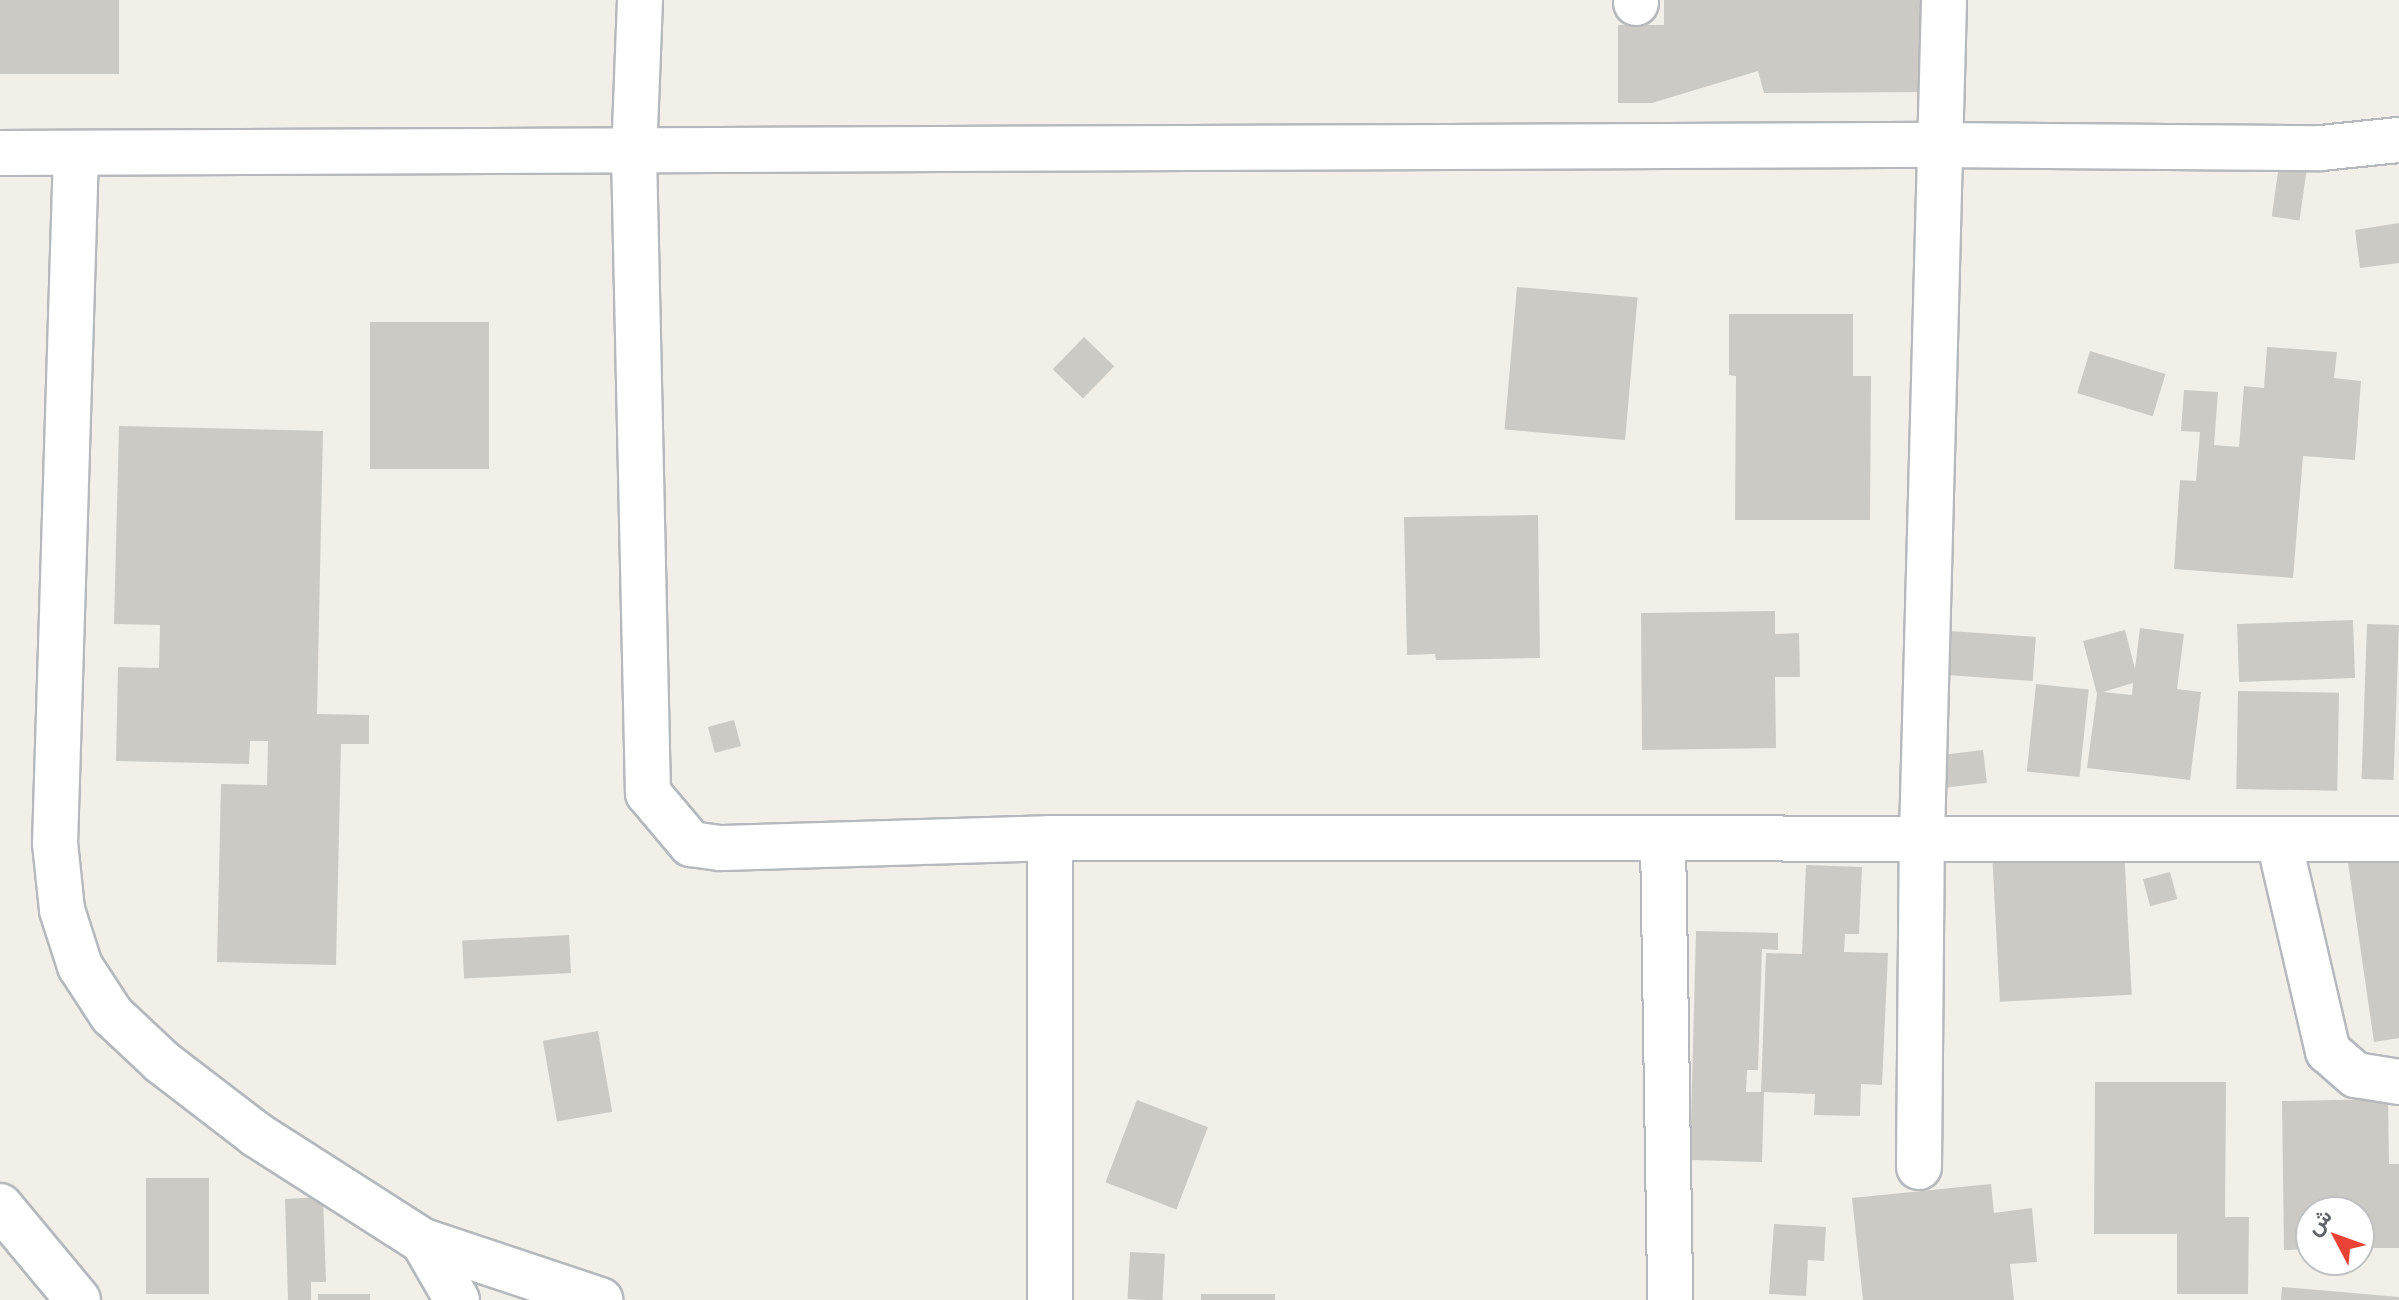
<!DOCTYPE html>
<html>
<head>
<meta charset="utf-8">
<style>
  body { margin:0 }
  #map { position:relative; width:2399px; height:1300px; overflow:hidden; background:#f1efe8; font-family:"Titillium Web",Vazirmatn,sans-serif }
  div>[style] { position:absolute }
  [style*='--x'] { left:calc(var(--x)*1px); top:calc(var(--y)*1px); width:calc(var(--w)*1px); rotate:calc(var(--a)*1deg) }
  .building>* { inset:0; background:#cccac5; transform-origin:0 0 }
  .roads { filter:drop-shadow(2px 0 #b5b8bc) drop-shadow(-2px 0 #b5b8bc) drop-shadow(0 2px #b5b8bc) drop-shadow(0 -2px #b5b8bc) }
  .street>* { height:44px; margin:-22px; padding:0 22px; transform-origin:22px; border-radius:22px; background:#fff }
  span { translate:-50% -50%; white-space:nowrap; text-align:center; line-height:1.15; -webkit-text-stroke:6px #fff; paint-order:stroke }
  .north { position:absolute; left:2295px; top:1196px; width:80px; height:80px; box-sizing:border-box; background:#fff; border:2px solid #bfc1c3; border-radius:50%; rotate:311deg; font-size:22px; font-weight:700; line-height:32px; text-align:center; color:#5f6368 }
  .north::after { content:''; display:block; margin:auto; width:28px; height:36px; background:#ea4335; clip-path:polygon(50% 0,100% 100%,50% 72%,0 100%) }
</style>
</head>
<body>
<div id="map">
  <div class="building">
    <i style="left:0;top:0;width:119px;height:74px"></i>
    <i style="clip-path:polygon(1664px 0,1920px 0,1921px 92px,1764px 93px,1758px 71px,1652px 103px,1618px 103px,1618px 25px,1664px 25px)"></i>
    <i style="left:2279px;top:165px;width:28px;height:52px;rotate:8deg"></i>
    <i style="clip-path:polygon(2399px 223px,2399px 263px,2360px 268px,2355px 230px)"></i>
    <i style="left:1517px;top:287px;width:121px;height:143px;rotate:5deg"></i>
    <i style="clip-path:polygon(1729px 314px,1853px 314px,1853px 376px,1871px 376px,1870px 520px,1735px 520px,1736px 376px,1729px 375px)"></i>
    <i style="left:489px;top:322px;width:147px;height:119px;rotate:90deg"></i>
    <i style="left:1084px;top:337px;width:42px;height:45px;rotate:44deg"></i>
    <i style="clip-path:polygon(2267px 347px,2337px 352px,2334px 378px,2361px 381px,2355px 460px,2303px 456px,2293px 578px,2174px 569px,2180px 480px,2196px 481px,2200px 432px,2181px 431px,2184px 390px,2218px 392px,2214px 445px,2239px 447px,2244px 386px,2264px 388px)"></i>
    <i style="left:2090px;top:351px;width:79px;height:44px;rotate:17deg"></i>
    <i style="clip-path:polygon(119px 426px,323px 431px,317px 714px,369px 715px,369px 744px,341px 744px,336px 965px,217px 962px,221px 784px,267px 785px,268px 741px,250px 741px,249px 764px,116px 761px,118px 667px,159px 668px,160px 625px,114px 624px)"></i>
    <i style="clip-path:polygon(1538px 515px,1540px 658px,1436px 660px,1435px 654px,1407px 655px,1404px 517px)"></i>
    <i style="clip-path:polygon(1775px 611px,1775px 634px,1799px 633px,1800px 677px,1775px 677px,1776px 748px,1642px 750px,1641px 613px)"></i>
    <i style="left:2353px;top:620px;width:58px;height:116px;rotate:88deg"></i>
    <i style="left:2367px;top:624px;width:32px;height:155px;rotate:2deg"></i>
    <i style="clip-path:polygon(evenodd,2140px 628px,2184px 634px,2177px 689px,2201px 692px,2190px 780px,2087px 768px,2097px 694px,2083px 641px,2125px 630px,2135px 669px,2140px 628px,2133px 683px,2132px 695px,2103px 692px,2133px 683px)"></i>
    <i style="left:1950px;top:631px;width:86px;height:44px;rotate:4deg"></i>
    <i style="left:2036px;top:684px;width:53px;height:88px;rotate:6deg"></i>
    <i style="left:2238px;top:691px;width:101px;height:98px;rotate:1deg"></i>
    <i style="left:734px;top:720px;width:27px;height:27px;rotate:75deg"></i>
    <i style="left:1983px;top:750px;width:33px;height:44px;rotate:83deg"></i>
    <i style="clip-path:polygon(2399px 841px,2399px 1038px,2374px 1042px,2346px 849px)"></i>
    <i style="left:2124px;top:848px;width:147px;height:132px;rotate:87deg"></i>
    <i style="clip-path:polygon(1806px 865px,1862px 867px,1859px 934px,1845px 934px,1844px 952px,1888px 953px,1882px 1085px,1861px 1084px,1860px 1116px,1814px 1115px,1815px 1094px,1764px 1092px,1762px 1162px,1690px 1160px,1696px 931px,1778px 933px,1778px 950px,1762px 949px,1758px 1070px,1747px 1070px,1746px 1092px,1761px 1092px,1766px 953px,1802px 954px)"></i>
    <i style="left:2170px;top:872px;width:28px;height:28px;rotate:75deg"></i>
    <i style="left:569px;top:935px;width:38px;height:107px;rotate:87deg"></i>
    <i style="left:598px;top:1031px;width:82px;height:56px;rotate:80deg"></i>
    <i style="clip-path:polygon(2095px 1082px,2226px 1082px,2225px 1217px,2249px 1217px,2248px 1294px,2177px 1294px,2177px 1234px,2094px 1234px)"></i>
    <i style="clip-path:polygon(2388px 1099px,2389px 1164px,2399px 1164px,2399px 1248px,2359px 1248px,2359px 1212px,2311px 1212px,2311px 1249px,2284px 1250px,2282px 1101px)"></i>
    <i style="left:1137px;top:1100px;width:76px;height:88px;rotate:21deg"></i>
    <i style="left:146px;top:1178px;width:63px;height:116px"></i>
    <i style="clip-path:polygon(1991px 1184px,1994px 1213px,2032px 1208px,2037px 1262px,2010px 1264px,2014px 1300px,1863px 1300px,1852px 1198px)"></i>
    <i style="clip-path:polygon(323px 1197px,326px 1282px,311px 1282px,311px 1300px,288px 1300px,285px 1199px)"></i>
    <i style="clip-path:polygon(1774px 1224px,1826px 1227px,1824px 1261px,1808px 1260px,1806px 1296px,1769px 1294px)"></i>
    <i style="left:1130px;top:1252px;width:35px;height:47px;rotate:3deg"></i>
    <i style="clip-path:polygon(2282px 1287px,2399px 1297px,2399px 1300px,2281px 1300px)"></i>
    <i style="left:318px;top:1294px;width:52px;height:6px"></i>
    <i style="left:1201px;top:1294px;width:74px;height:6px"></i>
  </div>
  <div class="roads">
    <div class="street">
      <i style="--x:640;--y:0;--w:153;--a:92.2"></i>
      <i style="--x:634;--y:153;--w:640;--a:88.75"></i>
      <i style="--x:648;--y:793;--w:67;--a:49.9"></i>
      <i style="--x:691;--y:844;--w:29;--a:8"></i>
      <i style="--x:720;--y:848;--w:330;--a:-1.7"></i>
      <i style="--x:1050;--y:838;--w:1349;--a:0.04"></i>
      <i style="--x:1636;--y:0;--w:3;--a:90"></i>
      <i style="--x:0;--y:153;--w:1941;--a:-0.24"></i>
      <i style="--x:1941;--y:145;--w:380;--a:0.5"></i>
      <i style="--x:2321;--y:148;--w:78;--a:-5.9"></i>
      <i style="--x:76;--y:153;--w:690;--a:91.74"></i>
      <i style="--x:55;--y:843;--w:67;--a:84"></i>
      <i style="--x:62;--y:910;--w:59;--a:72.2"></i>
      <i style="--x:80;--y:966;--w:59;--a:56.9"></i>
      <i style="--x:112;--y:1015;--w:69;--a:43.2"></i>
      <i style="--x:162;--y:1062;--w:120;--a:37.5"></i>
      <i style="--x:257;--y:1135;--w:197;--a:32.6"></i>
      <i style="--x:423;--y:1241;--w:187;--a:18.4"></i>
      <i style="--x:1050;--y:838;--w:462;--a:90"></i>
      <i style="--x:1663;--y:839;--w:461;--a:89.1"></i>
      <i style="--x:2279;--y:841;--w:216;--a:76.9"></i>
      <i style="--x:2328;--y:1051;--w:37;--a:41"></i>
      <i style="--x:2356;--y:1075;--w:44;--a:9.2"></i>
      <i style="--x:1919;--y:1167;--w:331;--a:-89.5"></i>
      <i style="--x:1922;--y:836;--w:836;--a:-88.49"></i>
      <i style="--x:0;--y:1206;--w:122;--a:50.3"></i>
      <i style="--x:423;--y:1241;--w:68;--a:60"></i>
    </div>
  </div>
  <div class="north">ش</div>
</div>
</body>
</html>
